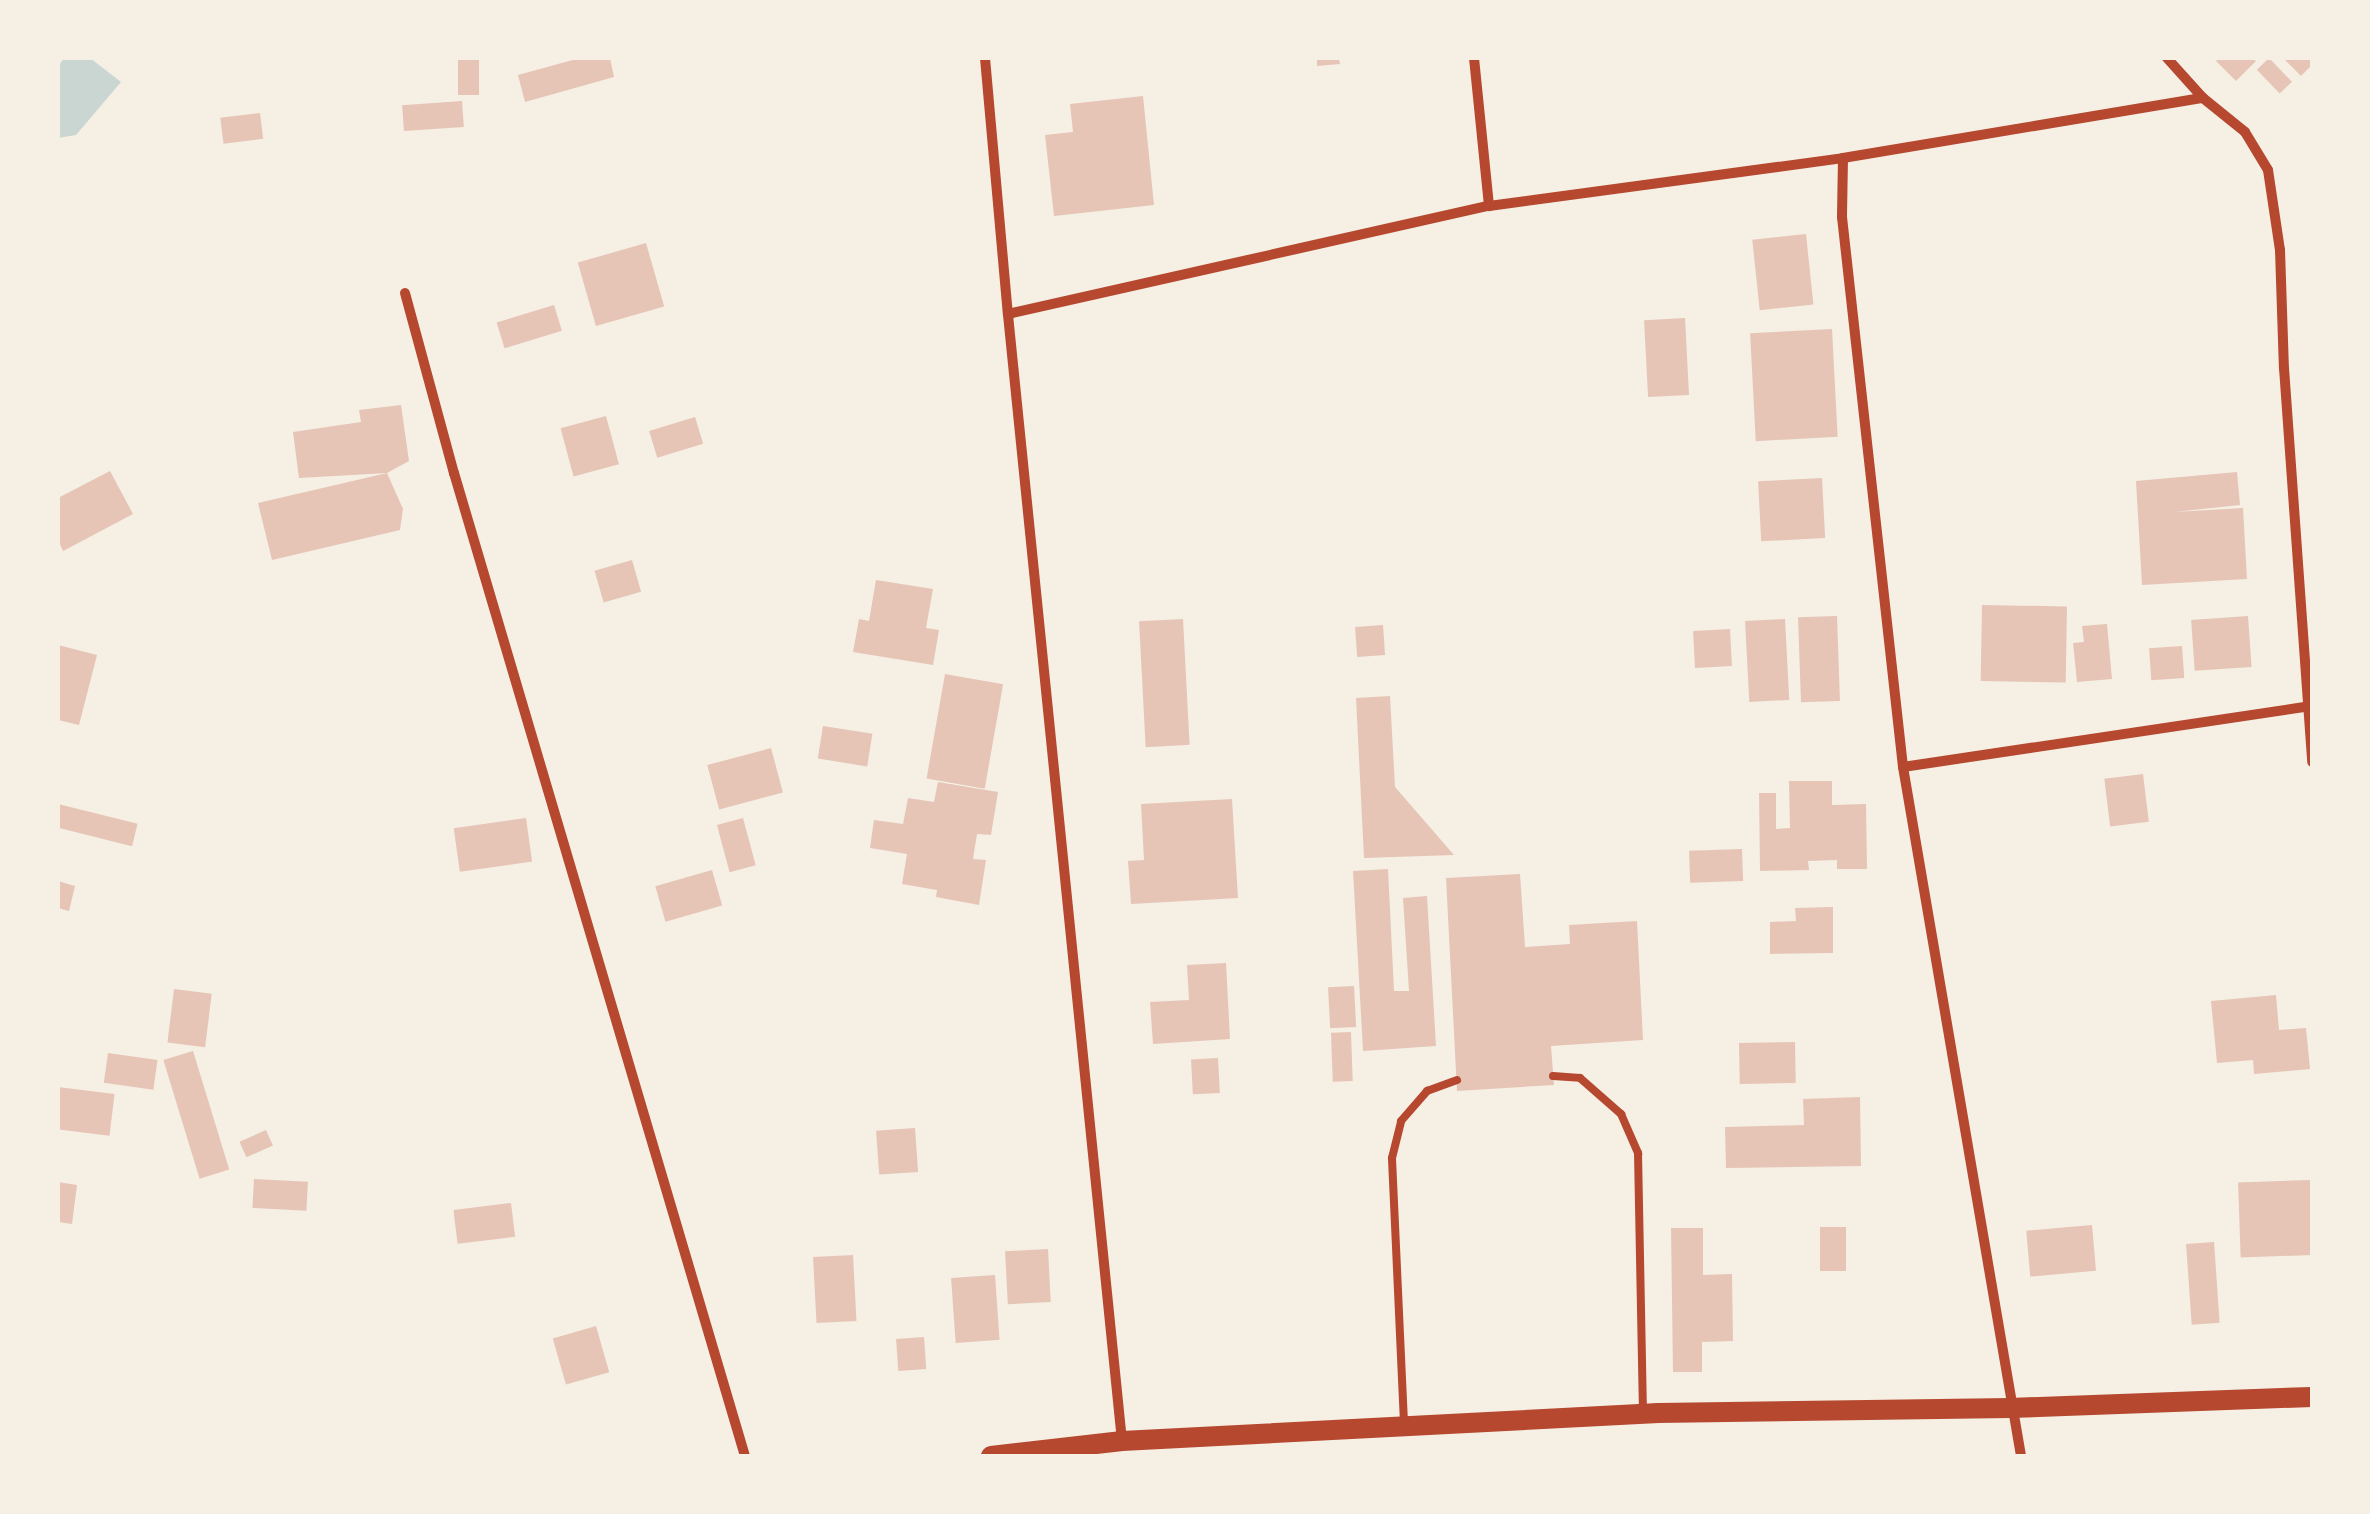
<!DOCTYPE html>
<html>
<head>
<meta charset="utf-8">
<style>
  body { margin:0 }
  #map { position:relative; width:2370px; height:1514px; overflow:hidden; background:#f6efe4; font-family:Manrope,sans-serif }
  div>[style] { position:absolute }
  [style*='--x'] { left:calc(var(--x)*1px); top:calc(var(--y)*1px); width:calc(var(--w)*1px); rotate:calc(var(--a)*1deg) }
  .water>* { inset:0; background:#c9d6d2 }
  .building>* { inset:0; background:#e6c5b7; transform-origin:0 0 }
  .service>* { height:8px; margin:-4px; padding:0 4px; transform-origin:4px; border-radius:4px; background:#b5482f }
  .minor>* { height:10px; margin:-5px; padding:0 5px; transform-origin:5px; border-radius:5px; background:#b5482f }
  .secondary>* { height:20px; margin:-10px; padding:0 10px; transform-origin:10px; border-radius:10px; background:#b5482f }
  span { translate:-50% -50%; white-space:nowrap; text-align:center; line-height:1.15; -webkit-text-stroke:9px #f6efe4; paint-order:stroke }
  .frame { position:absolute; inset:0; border:60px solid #f6efe4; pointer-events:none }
</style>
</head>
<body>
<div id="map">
  <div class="water">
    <i style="clip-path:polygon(64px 58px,90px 58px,121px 82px,76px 135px,58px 138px,58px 67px)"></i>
  </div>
  <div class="building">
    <i style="left:458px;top:58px;width:21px;height:37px"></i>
    <i style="clip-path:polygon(580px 58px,610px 58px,614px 77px,525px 102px,518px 75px)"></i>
    <i style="clip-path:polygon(1317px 58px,1339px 58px,1340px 64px,1317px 66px)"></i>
    <i style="clip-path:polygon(2219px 58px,2252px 58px,2256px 61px,2236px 81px,2216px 61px)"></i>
    <i style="left:2269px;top:58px;width:33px;height:17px;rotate:46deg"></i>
    <i style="clip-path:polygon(2283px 58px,2312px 58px,2312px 65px,2301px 76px)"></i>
    <i style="clip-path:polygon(1143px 96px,1154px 205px,1054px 216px,1045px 135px,1073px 132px,1070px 104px)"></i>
    <i style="left:462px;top:101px;width:26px;height:60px;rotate:86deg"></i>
    <i style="left:260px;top:113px;width:26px;height:40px;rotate:83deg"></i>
    <i style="left:1806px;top:234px;width:71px;height:54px;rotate:84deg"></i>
    <i style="left:646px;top:243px;width:66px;height:71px;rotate:74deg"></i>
    <i style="left:554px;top:305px;width:27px;height:60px;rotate:73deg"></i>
    <i style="left:1685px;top:318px;width:77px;height:41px;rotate:87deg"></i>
    <i style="left:1832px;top:329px;width:108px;height:82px;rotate:87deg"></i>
    <i style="clip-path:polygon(401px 405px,409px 461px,387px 473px,299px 478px,293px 432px,361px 422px,359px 410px)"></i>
    <i style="left:606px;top:416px;width:50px;height:47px;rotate:75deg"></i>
    <i style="left:695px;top:417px;width:28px;height:48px;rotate:73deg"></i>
    <i style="clip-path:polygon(110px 471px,133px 514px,63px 551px,58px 540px,58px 498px)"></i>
    <i style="clip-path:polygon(2237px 472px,2240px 505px,2174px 512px,2243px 508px,2247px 579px,2142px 585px,2136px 481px)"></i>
    <i style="clip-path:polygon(387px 473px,403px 509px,400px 530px,272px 560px,258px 503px)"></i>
    <i style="left:1822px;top:478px;width:60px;height:64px;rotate:87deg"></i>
    <i style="left:632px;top:560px;width:33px;height:39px;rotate:74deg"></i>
    <i style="clip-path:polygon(876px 580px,933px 589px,926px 628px,939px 630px,933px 665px,853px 652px,859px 619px,869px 621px)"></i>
    <i style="left:1982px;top:605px;width:85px;height:76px;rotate:1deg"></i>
    <i style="left:1837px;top:616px;width:85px;height:39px;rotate:88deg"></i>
    <i style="left:2248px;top:616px;width:51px;height:57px;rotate:86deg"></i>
    <i style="left:1183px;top:619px;width:126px;height:44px;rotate:87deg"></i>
    <i style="left:1785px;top:619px;width:81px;height:40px;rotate:87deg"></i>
    <i style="clip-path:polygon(2107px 624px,2112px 679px,2077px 682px,2073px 643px,2084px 642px,2082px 626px)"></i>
    <i style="left:1383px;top:625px;width:30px;height:28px;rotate:86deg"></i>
    <i style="left:1730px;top:629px;width:37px;height:37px;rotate:87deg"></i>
    <i style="clip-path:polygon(58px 645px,97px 655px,79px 725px,58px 720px)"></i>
    <i style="left:2182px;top:646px;width:32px;height:33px;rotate:86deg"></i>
    <i style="left:945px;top:674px;width:59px;height:106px;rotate:10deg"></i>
    <i style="clip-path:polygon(1390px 696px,1395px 787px,1454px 855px,1364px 858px,1356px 698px)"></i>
    <i style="left:823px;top:726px;width:50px;height:33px;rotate:9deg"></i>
    <i style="left:771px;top:748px;width:46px;height:66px;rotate:75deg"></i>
    <i style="left:2143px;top:774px;width:48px;height:39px;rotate:83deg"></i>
    <i style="clip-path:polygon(1789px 781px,1832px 781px,1832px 805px,1866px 804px,1867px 869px,1837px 869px,1837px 860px,1808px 861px,1809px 870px,1760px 871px,1759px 793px,1776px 793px,1776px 829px,1790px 828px)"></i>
    <i style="clip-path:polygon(938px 782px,998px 792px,991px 835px,977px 834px,973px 859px,986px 860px,979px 905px,936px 897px,937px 890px,902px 884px,907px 854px,870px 848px,874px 820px,903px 824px,908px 798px,934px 802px)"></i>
    <i style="clip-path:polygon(1232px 799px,1238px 898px,1131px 904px,1128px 861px,1144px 860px,1141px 804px)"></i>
    <i style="left:58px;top:804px;width:82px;height:23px;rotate:14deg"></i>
    <i style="left:526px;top:818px;width:44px;height:73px;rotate:82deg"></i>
    <i style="left:743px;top:818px;width:49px;height:27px;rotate:75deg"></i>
    <i style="left:1742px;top:849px;width:32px;height:53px;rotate:88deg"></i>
    <i style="clip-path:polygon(1388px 869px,1394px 991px,1409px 991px,1403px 898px,1427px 896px,1436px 1046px,1363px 1051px,1353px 871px)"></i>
    <i style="left:712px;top:870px;width:37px;height:59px;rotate:74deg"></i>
    <i style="clip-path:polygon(1520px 874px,1525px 947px,1570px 944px,1569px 925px,1637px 921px,1643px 1040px,1551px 1046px,1554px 1085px,1457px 1091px,1446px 878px)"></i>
    <i style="clip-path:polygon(58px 881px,75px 886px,69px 911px,58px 908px)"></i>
    <i style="clip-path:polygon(1833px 907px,1833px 953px,1770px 954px,1770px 922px,1796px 921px,1795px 908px)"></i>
    <i style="clip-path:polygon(1226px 963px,1230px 1039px,1153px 1044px,1150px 1002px,1189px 1000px,1187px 965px)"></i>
    <i style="left:1354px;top:986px;width:41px;height:26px;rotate:87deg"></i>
    <i style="left:174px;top:989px;width:38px;height:54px;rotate:7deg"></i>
    <i style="clip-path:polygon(2276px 995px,2279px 1030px,2306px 1028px,2310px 1069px,2254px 1074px,2253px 1060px,2217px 1063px,2211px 1001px)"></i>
    <i style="left:1351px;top:1032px;width:49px;height:20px;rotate:88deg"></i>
    <i style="left:1795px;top:1042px;width:41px;height:56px;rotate:89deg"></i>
    <i style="left:193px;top:1051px;width:124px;height:31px;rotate:73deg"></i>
    <i style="left:108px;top:1053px;width:50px;height:30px;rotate:8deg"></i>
    <i style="left:1218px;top:1058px;width:35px;height:27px;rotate:87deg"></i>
    <i style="left:58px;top:1087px;width:57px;height:42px;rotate:7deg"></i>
    <i style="clip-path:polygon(1860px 1097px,1861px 1166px,1726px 1168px,1725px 1127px,1804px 1125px,1803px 1099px)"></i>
    <i style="left:915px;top:1128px;width:44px;height:39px;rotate:86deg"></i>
    <i style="left:266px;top:1130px;width:17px;height:29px;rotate:66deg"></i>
    <i style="left:254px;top:1179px;width:54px;height:29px;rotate:3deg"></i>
    <i style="left:2310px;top:1180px;width:75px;height:72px;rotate:88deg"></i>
    <i style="clip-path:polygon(58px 1182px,77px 1185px,72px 1224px,58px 1222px)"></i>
    <i style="left:511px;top:1203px;width:34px;height:58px;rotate:83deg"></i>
    <i style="left:2092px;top:1225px;width:46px;height:66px;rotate:85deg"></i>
    <i style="left:1820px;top:1227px;width:26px;height:44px"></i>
    <i style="clip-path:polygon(1671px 1228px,1703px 1228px,1703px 1275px,1732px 1274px,1733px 1341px,1702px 1342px,1702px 1372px,1673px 1372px)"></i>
    <i style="left:2214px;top:1242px;width:81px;height:28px;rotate:86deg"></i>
    <i style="left:1048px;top:1249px;width:53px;height:43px;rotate:87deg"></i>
    <i style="left:853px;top:1255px;width:66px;height:40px;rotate:87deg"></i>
    <i style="left:995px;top:1275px;width:65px;height:44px;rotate:86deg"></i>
    <i style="left:596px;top:1326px;width:48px;height:45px;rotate:74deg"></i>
    <i style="left:924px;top:1337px;width:32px;height:28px;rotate:86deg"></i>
  </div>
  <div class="service">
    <i style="--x:1553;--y:1076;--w:27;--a:4"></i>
    <i style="--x:1580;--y:1078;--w:55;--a:41.3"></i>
    <i style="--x:1621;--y:1114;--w:43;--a:66.4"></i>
    <i style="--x:1638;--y:1153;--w:261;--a:88.9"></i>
    <i style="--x:1404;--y:1423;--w:265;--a:-92.6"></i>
    <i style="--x:1392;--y:1158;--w:38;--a:-76"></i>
    <i style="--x:1401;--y:1121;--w:40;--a:-49"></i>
    <i style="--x:1427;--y:1091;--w:32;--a:-20"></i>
  </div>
  <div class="minor">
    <i style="--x:985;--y:58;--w:257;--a:84.9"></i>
    <i style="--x:1474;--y:58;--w:149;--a:84.2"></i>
    <i style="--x:2167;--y:58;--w:54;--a:48"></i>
    <i style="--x:2203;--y:98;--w:54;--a:39"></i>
    <i style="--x:2245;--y:132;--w:44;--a:58.8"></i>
    <i style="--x:2268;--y:170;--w:81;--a:81.5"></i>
    <i style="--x:2280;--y:250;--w:118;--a:88.1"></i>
    <i style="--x:2284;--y:368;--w:395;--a:85.9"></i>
    <i style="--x:1843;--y:158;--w:59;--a:91"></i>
    <i style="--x:1842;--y:217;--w:553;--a:83.67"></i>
    <i style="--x:1903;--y:767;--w:699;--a:80.28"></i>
    <i style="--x:405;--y:293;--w:187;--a:74.8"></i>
    <i style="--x:454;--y:473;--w:1025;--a:73.51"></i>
    <i style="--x:1903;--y:767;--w:414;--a:-8.5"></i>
    <i style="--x:1122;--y:1441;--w:1133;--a:-95.78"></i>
    <i style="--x:1008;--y:314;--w:493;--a:-12.7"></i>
    <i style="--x:1489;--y:206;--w:357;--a:-7.7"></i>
    <i style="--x:1843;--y:158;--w:365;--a:-9.5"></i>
  </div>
  <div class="secondary">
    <i style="--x:991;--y:1456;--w:132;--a:-6.5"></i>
    <i style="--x:1122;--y:1441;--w:537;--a:-2.99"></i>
    <i style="--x:1658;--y:1413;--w:352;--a:-0.8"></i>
    <i style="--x:2010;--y:1408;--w:302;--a:-2.1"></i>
  </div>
  <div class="frame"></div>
</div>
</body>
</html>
